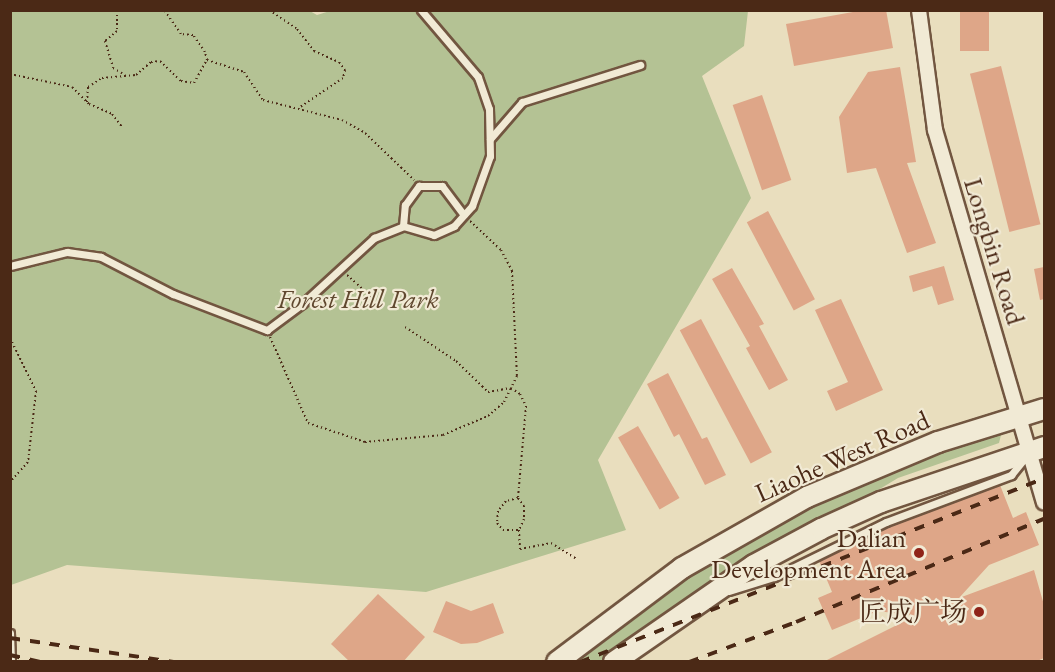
<!DOCTYPE html>
<html>
<head>
<meta charset="utf-8">
<style>
  body { margin:0 }
  #map { position:relative; width:1055px; height:672px; overflow:hidden; background:#e9debe; font-family:"EB Garamond","Noto Serif SC",serif }
  div>[style] { position:absolute }
  [style*='--x'] { left:calc(var(--x)*1px); top:calc(var(--y)*1px); width:calc(var(--w)*1px); rotate:calc(var(--a)*1deg) }
  .green>* { inset:0; background:#b4c294 }
  .building>* { inset:0; background:#dea688; transform-origin:0 0 }
  .path>* { height:2px; margin-top:-1px; transform-origin:0; background:repeating-linear-gradient(90deg,#4b2916 0 1.5px,transparent 0 4.5px) }
  .roads { filter:drop-shadow(2px 0 #725640) drop-shadow(-2px 0 #725640) drop-shadow(0 2px #725640) drop-shadow(0 -2px #725640) }
  .service>* { height:7px; margin:-3.5px; padding:0 3.5px; transform-origin:3.5px; border-radius:3.5px; background:#f1ead5 }
  .minor>* { height:14px; margin:-7px; padding:0 7px; transform-origin:7px; border-radius:7px; background:#f1ead5 }
  .secondary>* { height:20px; margin:-10px; padding:0 10px; transform-origin:10px; border-radius:10px; background:#f1ead5 }
  .rail>* { height:4px; margin-top:-2px; transform-origin:0; background:repeating-linear-gradient(90deg,#4b2916 0 10px,transparent 0 20px) }
  .dots>* { width:16px; height:16px; translate:-50% -50%; box-sizing:border-box; border:3px solid #f1ead5; border-radius:50% }
  span { translate:-50% -50%; white-space:nowrap; text-align:center; line-height:1.15; -webkit-text-stroke:4.5px #f1ead5; paint-order:stroke }
  .street-label { font-size:27px; color:#4b2916 }
  .park-label { font-size:27px; color:#60482f; font-style:italic }
  .poi-label { font-size:27px; color:#4b2916 }
  .right { translate:-100% -50%; text-align:right }
  .frame { position:absolute; inset:0; border:12px solid #4b2916; pointer-events:none }
</style>
</head>
<body>
<div id="map">
  <div class="green">
    <i style="clip-path:polygon(308px 10px,317px 15px,333px 10px,748px 11px,744px 46px,702px 76px,751px 198px,598px 460px,626px 530px,426px 592px,67px 565px,11px 585px,10px 11px)"></i>
    <i style="clip-path:polygon(1002px 431px,999px 443px,898px 478px,634px 637px,604px 661px,574px 662px,663px 589px,797px 510px,892px 466px)"></i>
  </div>
  <div class="building">
    <i style="clip-path:polygon(864px 10px,886px 10px,893px 48px,794px 66px,786px 24px)"></i>
    <i style="left:960px;top:10px;width:29px;height:41px"></i>
    <i style="left:1001px;top:66px;width:163px;height:32px;rotate:76deg"></i>
    <i style="clip-path:polygon(900px 67px,916px 162px,907px 163px,936px 243px,907px 253px,876px 168px,847px 173px,839px 117px,868px 72px)"></i>
    <i style="left:762px;top:95px;width:90px;height:31px;rotate:71deg"></i>
    <i style="left:768px;top:211px;width:100px;height:24px;rotate:62deg"></i>
    <i style="clip-path:polygon(944px 266px,954px 300px,938px 305px,932px 286px,913px 292px,909px 276px)"></i>
    <i style="clip-path:polygon(1044px 267px,1044px 299px,1040px 300px,1034px 269px)"></i>
    <i style="clip-path:polygon(732px 268px,764px 324px,759px 326px,788px 380px,769px 390px,746px 348px,750px 346px,712px 279px)"></i>
    <i style="clip-path:polygon(841px 299px,883px 390px,836px 411px,827px 391px,848px 382px,815px 310px)"></i>
    <i style="left:701px;top:319px;width:151px;height:24px;rotate:62deg"></i>
    <i style="clip-path:polygon(668px 373px,702px 439px,707px 437px,726px 475px,705px 485px,679px 434px,674px 437px,647px 384px)"></i>
    <i style="left:638px;top:426px;width:83px;height:23px;rotate:60deg"></i>
    <i style="clip-path:polygon(1000px 485px,1013px 518px,1026px 512px,1039px 545px,989px 565px,959px 598px,1034px 570px,1044px 605px,1044px 658px,1035px 662px,823px 662px,915px 616px,878px 611px,832px 630px,818px 598px,832px 592px,819px 561px,888px 527px)"></i>
    <i style="clip-path:polygon(378px 594px,425px 637px,403px 662px,350px 662px,331px 644px)"></i>
    <i style="clip-path:polygon(446px 601px,471px 611px,493px 603px,504px 633px,477px 643px,461px 644px,433px 632px)"></i>
  </div>
  <div class="path">
    <i style="--x:117;--y:10;--w:21;--a:90"></i>
    <i style="--x:117;--y:31;--w:16;--a:140"></i>
    <i style="--x:105;--y:41;--w:28;--a:73"></i>
    <i style="--x:113;--y:68;--w:14;--a:30"></i>
    <i style="--x:269;--y:10;--w:34;--a:34"></i>
    <i style="--x:297;--y:29;--w:28;--a:52"></i>
    <i style="--x:314;--y:51;--w:27;--a:24"></i>
    <i style="--x:339;--y:62;--w:10;--a:53"></i>
    <i style="--x:345;--y:70;--w:8;--a:104"></i>
    <i style="--x:343;--y:78;--w:52;--a:146"></i>
    <i style="--x:207;--y:60;--w:39;--a:18"></i>
    <i style="--x:244;--y:72;--w:34;--a:56"></i>
    <i style="--x:263;--y:100;--w:81;--a:14.2"></i>
    <i style="--x:342;--y:120;--w:26;--a:29"></i>
    <i style="--x:365;--y:133;--w:68;--a:43.8"></i>
    <i style="--x:10;--y:74;--w:63;--a:11.8"></i>
    <i style="--x:72;--y:87;--w:24;--a:45"></i>
    <i style="--x:89;--y:104;--w:25;--a:23"></i>
    <i style="--x:112;--y:114;--w:16;--a:52"></i>
    <i style="--x:87;--y:102;--w:15;--a:-86"></i>
    <i style="--x:88;--y:87;--w:17;--a:-33"></i>
    <i style="--x:102;--y:78;--w:34;--a:-5"></i>
    <i style="--x:136;--y:75;--w:20;--a:-41"></i>
    <i style="--x:151;--y:62;--w:9;--a:-6"></i>
    <i style="--x:160;--y:61;--w:29;--a:44"></i>
    <i style="--x:181;--y:81;--w:13;--a:9"></i>
    <i style="--x:194;--y:83;--w:26;--a:-61"></i>
    <i style="--x:207;--y:60;--w:8;--a:-104"></i>
    <i style="--x:205;--y:52;--w:21;--a:-125"></i>
    <i style="--x:193;--y:35;--w:12;--a:-175"></i>
    <i style="--x:181;--y:34;--w:29;--a:-125"></i>
    <i style="--x:470;--y:221;--w:42;--a:43.1"></i>
    <i style="--x:501;--y:250;--w:24;--a:62"></i>
    <i style="--x:512;--y:271;--w:105;--a:87.3"></i>
    <i style="--x:517;--y:376;--w:13;--a:117"></i>
    <i style="--x:511;--y:388;--w:11;--a:34"></i>
    <i style="--x:520;--y:394;--w:13;--a:63"></i>
    <i style="--x:526;--y:406;--w:92;--a:95"></i>
    <i style="--x:518;--y:498;--w:10;--a:53"></i>
    <i style="--x:524;--y:506;--w:13;--a:90"></i>
    <i style="--x:524;--y:519;--w:12;--a:114"></i>
    <i style="--x:519;--y:530;--w:19;--a:87"></i>
    <i style="--x:520;--y:549;--w:32;--a:-11"></i>
    <i style="--x:551;--y:543;--w:31;--a:32"></i>
    <i style="--x:347;--y:275;--w:36;--a:42"></i>
    <i style="--x:405;--y:327;--w:61;--a:33.7"></i>
    <i style="--x:456;--y:361;--w:45;--a:44.1"></i>
    <i style="--x:488;--y:392;--w:23;--a:-10"></i>
    <i style="--x:270;--y:337;--w:94;--a:66.2"></i>
    <i style="--x:308;--y:423;--w:60;--a:18.4"></i>
    <i style="--x:365;--y:442;--w:78;--a:-5.1"></i>
    <i style="--x:443;--y:435;--w:49;--a:-22.9"></i>
    <i style="--x:488;--y:416;--w:21;--a:-41"></i>
    <i style="--x:504;--y:402;--w:16;--a:-63"></i>
    <i style="--x:10;--y:338;--w:59;--a:63.9"></i>
    <i style="--x:36;--y:391;--w:71;--a:96.4"></i>
    <i style="--x:28;--y:462;--w:27;--a:132"></i>
    <i style="--x:518;--y:498;--w:12;--a:166"></i>
    <i style="--x:506;--y:501;--w:13;--a:129"></i>
    <i style="--x:498;--y:511;--w:12;--a:95"></i>
    <i style="--x:497;--y:523;--w:9;--a:49"></i>
    <i style="--x:503;--y:530;--w:15;--a:0"></i>
  </div>
  <div class="roads">
    <div class="service">
      <i style="--x:490;--y:139;--w:49;--a:-49.1"></i>
      <i style="--x:522;--y:102;--w:124;--a:-17.4"></i>
      <i style="--x:403;--y:226;--w:21;--a:-85"></i>
      <i style="--x:405;--y:205;--w:24;--a:-54"></i>
      <i style="--x:419;--y:186;--w:23;--a:0"></i>
      <i style="--x:442;--y:186;--w:36;--a:53"></i>
      <i style="--x:10;--y:266;--w:59;--a:-13.8"></i>
      <i style="--x:67;--y:252;--w:34;--a:8"></i>
      <i style="--x:101;--y:257;--w:81;--a:27.2"></i>
      <i style="--x:173;--y:294;--w:101;--a:21"></i>
      <i style="--x:267;--y:330;--w:44;--a:-36.6"></i>
      <i style="--x:302;--y:304;--w:98;--a:-42.5"></i>
      <i style="--x:374;--y:238;--w:31;--a:-22"></i>
      <i style="--x:403;--y:226;--w:32;--a:16"></i>
      <i style="--x:434;--y:235;--w:22;--a:-24"></i>
      <i style="--x:454;--y:226;--w:27;--a:-48"></i>
      <i style="--x:472;--y:206;--w:53;--a:-70.2"></i>
      <i style="--x:490;--y:156;--w:47;--a:-91.2"></i>
      <i style="--x:489;--y:109;--w:34;--a:-109"></i>
      <i style="--x:478;--y:77;--w:88;--a:-130.4"></i>
      <i style="--x:729;--y:591;--w:47;--a:-17.3"></i>
      <i style="--x:774;--y:577;--w:125;--a:-26.2"></i>
      <i style="--x:886;--y:522;--w:134;--a:-20.6"></i>
      <i style="--x:1011;--y:475;--w:19;--a:-51"></i>
      <i style="--x:10;--y:633;--w:29;--a:88"></i>
    </div>
    <div class="minor">
      <i style="--x:919;--y:10;--w:121;--a:82.4"></i>
      <i style="--x:935;--y:130;--w:388;--a:73.7"></i>
    </div>
    <div class="secondary">
      <i style="--x:557;--y:662;--w:156;--a:-36.9"></i>
      <i style="--x:682;--y:568;--w:144;--a:-29.6"></i>
      <i style="--x:807;--y:497;--w:142;--a:-22.8"></i>
      <i style="--x:938;--y:442;--w:111;--a:-17.3"></i>
      <i style="--x:614;--y:662;--w:170;--a:-34.7"></i>
      <i style="--x:754;--y:565;--w:76;--a:-28.2"></i>
      <i style="--x:821;--y:529;--w:66;--a:-24.2"></i>
      <i style="--x:881;--y:502;--w:172;--a:-18.6"></i>
    </div>
  </div>
  <div class="rail">
    <i style="--x:10;--y:638;--w:167;--a:8.3"></i>
    <i style="--x:10;--y:655;--w:32;--a:13"></i>
    <i style="--x:580;--y:662;--w:499;--a:-21.6"></i>
    <i style="--x:689;--y:662;--w:114;--a:-20.5"></i>
    <i style="--x:796;--y:622;--w:269;--a:-22.6"></i>
  </div>
  <div class="dots">
    <i style="left:919px;top:553px;background:#8f2418"></i>
    <i style="left:979px;top:612px;background:#8f2418"></i>
  </div>
  <div class="street-label">
    <span style="left:995px;top:251px;rotate:73deg">Longbin Road</span>
    <span style="left:842px;top:456px;rotate:-24deg">Liaohe West Road</span>
  </div>
  <div class="park-label">
    <span style="left:358px;top:299px">Forest Hill Park</span>
  </div>
  <div class="poi-label">
    <span class="right" style="left:906px;top:553px">Dalian<br>Development Area</span>
    <span class="right" style="left:967px;top:612px">匠成广场</span>
  </div>
  <div class="frame"></div>
</div>
</body>
</html>
